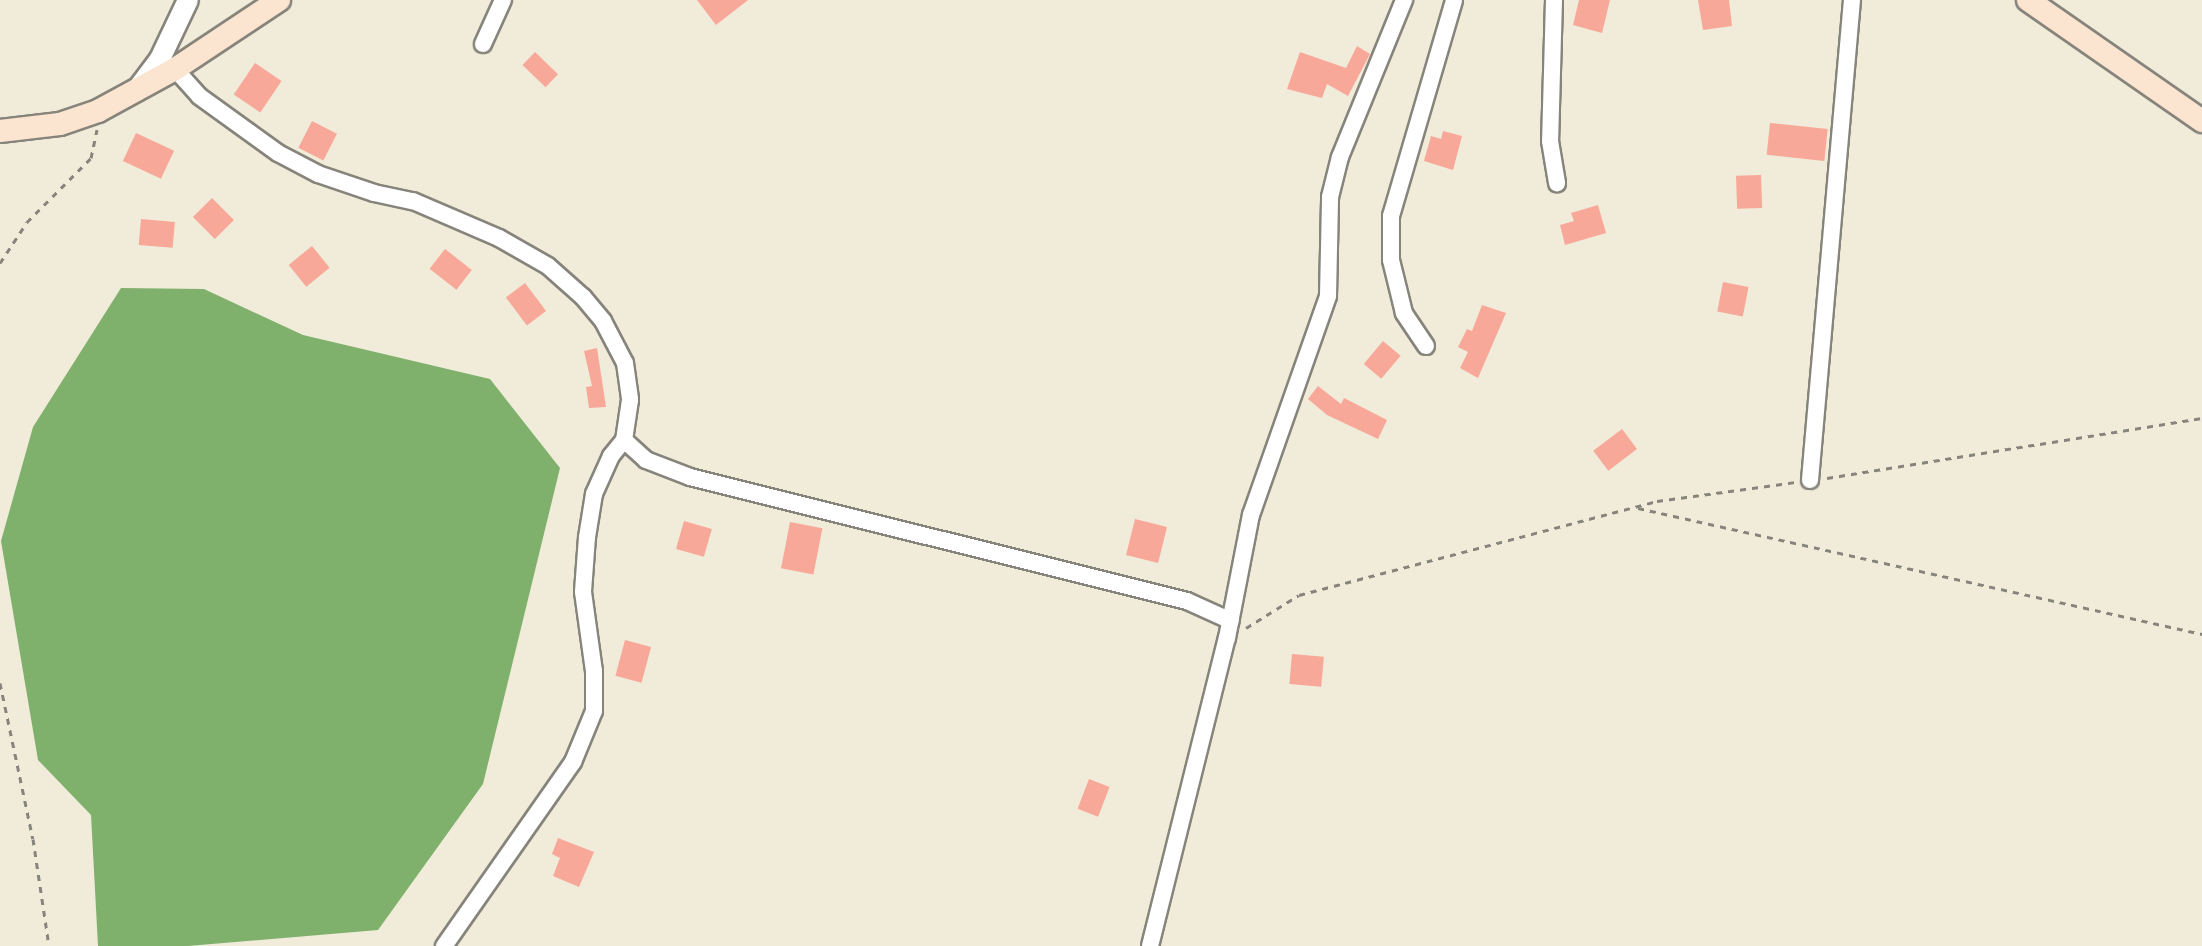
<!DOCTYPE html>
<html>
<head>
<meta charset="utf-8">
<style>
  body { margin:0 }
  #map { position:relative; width:2202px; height:946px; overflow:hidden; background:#f1ebda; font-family:Pangolin,sans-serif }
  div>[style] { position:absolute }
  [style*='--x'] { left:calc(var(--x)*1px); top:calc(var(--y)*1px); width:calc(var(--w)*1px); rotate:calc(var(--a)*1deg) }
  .forest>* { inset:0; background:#80b16c }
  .building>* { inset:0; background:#f8a899; transform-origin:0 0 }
  .path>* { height:3px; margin-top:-1.5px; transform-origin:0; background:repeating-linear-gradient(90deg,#86847b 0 6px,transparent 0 12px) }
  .roads { filter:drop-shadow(2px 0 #86847b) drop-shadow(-2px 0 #86847b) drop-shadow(0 2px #86847b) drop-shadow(0 -2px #86847b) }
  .minor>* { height:16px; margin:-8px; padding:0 8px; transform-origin:8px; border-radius:8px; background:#fff }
  .tertiary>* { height:20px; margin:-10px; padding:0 10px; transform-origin:10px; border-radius:10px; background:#fff }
  .secondary>* { height:22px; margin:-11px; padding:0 11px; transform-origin:11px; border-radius:11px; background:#fce5d0 }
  span { translate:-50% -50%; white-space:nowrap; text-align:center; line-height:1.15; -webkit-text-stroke:8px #f6f6f2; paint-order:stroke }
</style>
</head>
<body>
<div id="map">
  <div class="forest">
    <i style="clip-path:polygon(121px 288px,204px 289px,303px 335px,490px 379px,560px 468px,483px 784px,378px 930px,188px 946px,98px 946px,91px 815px,38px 760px,1px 541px,33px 427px)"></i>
  </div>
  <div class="building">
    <i style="clip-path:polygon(697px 0,748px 0,716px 25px)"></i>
    <i style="clip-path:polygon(1579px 0,1610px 0,1602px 33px,1573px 25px)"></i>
    <i style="clip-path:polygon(1698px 0,1729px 0,1732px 26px,1703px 30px)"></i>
    <i style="clip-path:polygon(1357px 46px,1370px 54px,1348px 96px,1327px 84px,1322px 98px,1287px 89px,1300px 52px,1346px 68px)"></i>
    <i style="left:535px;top:52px;width:32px;height:18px;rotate:44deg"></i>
    <i style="left:255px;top:63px;width:32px;height:38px;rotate:34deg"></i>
    <i style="left:312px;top:121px;width:28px;height:30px;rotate:27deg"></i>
    <i style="left:1770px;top:123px;width:58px;height:32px;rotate:6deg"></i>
    <i style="clip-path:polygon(1443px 131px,1462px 136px,1453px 170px,1424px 161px,1431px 136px,1441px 139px)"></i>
    <i style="left:136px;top:133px;width:42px;height:31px;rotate:25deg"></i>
    <i style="left:1761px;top:175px;width:33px;height:25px;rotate:88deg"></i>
    <i style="left:212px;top:198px;width:31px;height:27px;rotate:45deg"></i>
    <i style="clip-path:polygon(1598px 205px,1606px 233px,1565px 245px,1560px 225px,1574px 221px,1571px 213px)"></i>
    <i style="left:141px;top:219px;width:34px;height:26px;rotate:5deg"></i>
    <i style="left:312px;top:246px;width:28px;height:30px;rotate:51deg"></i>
    <i style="left:445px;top:249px;width:34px;height:25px;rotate:38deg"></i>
    <i style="left:1723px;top:282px;width:26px;height:30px;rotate:11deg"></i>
    <i style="left:525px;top:283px;width:35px;height:24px;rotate:53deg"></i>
    <i style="clip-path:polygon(1482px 305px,1506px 313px,1478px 378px,1460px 368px,1468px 352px,1458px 347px,1467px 329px,1472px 331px)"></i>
    <i style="left:1383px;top:341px;width:23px;height:30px;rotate:40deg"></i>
    <i style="clip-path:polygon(597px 348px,606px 407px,589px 408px,586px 387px,592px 386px,584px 351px)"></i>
    <i style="clip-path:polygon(1318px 386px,1341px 404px,1344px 398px,1387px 420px,1378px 439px,1327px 415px,1308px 399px)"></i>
    <i style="left:1622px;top:429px;width:25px;height:36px;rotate:53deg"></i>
    <i style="left:1135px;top:519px;width:33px;height:37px;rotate:14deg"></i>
    <i style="left:684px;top:521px;width:29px;height:29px;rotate:16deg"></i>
    <i style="left:790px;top:522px;width:33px;height:47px;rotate:11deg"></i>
    <i style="left:625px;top:640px;width:27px;height:37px;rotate:15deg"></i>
    <i style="left:1292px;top:654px;width:32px;height:30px;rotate:5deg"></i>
    <i style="left:1089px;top:779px;width:22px;height:32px;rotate:21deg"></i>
    <i style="clip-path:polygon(558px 838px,594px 852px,579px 887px,553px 876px,560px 858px,552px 854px)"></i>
  </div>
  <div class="path">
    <i style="--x:0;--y:263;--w:49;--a:-56.6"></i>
    <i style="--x:27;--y:222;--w:91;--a:-45"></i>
    <i style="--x:91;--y:158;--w:29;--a:-78"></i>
    <i style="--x:1827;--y:478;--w:380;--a:-9.1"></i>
    <i style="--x:1638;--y:508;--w:578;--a:12.59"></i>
    <i style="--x:1246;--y:628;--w:62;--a:-31.9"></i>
    <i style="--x:1299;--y:595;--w:370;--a:-14.7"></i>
    <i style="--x:1657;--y:501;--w:139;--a:-7.8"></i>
    <i style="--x:0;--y:683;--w:159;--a:78.1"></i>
    <i style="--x:33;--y:839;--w:108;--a:81.5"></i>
  </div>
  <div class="roads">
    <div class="minor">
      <i style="--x:1554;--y:0;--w:141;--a:91.6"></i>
      <i style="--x:1550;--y:141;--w:43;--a:80.5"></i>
      <i style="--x:483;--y:44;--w:48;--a:-65.6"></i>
      <i style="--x:175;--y:69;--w:36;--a:48"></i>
      <i style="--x:199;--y:96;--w:97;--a:35.8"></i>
      <i style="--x:278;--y:153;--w:45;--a:27.7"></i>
      <i style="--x:318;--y:174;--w:59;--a:18.7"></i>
      <i style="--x:374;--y:193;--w:40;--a:12"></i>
      <i style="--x:413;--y:201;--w:94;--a:23.3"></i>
      <i style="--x:499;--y:238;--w:56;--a:29.7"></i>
      <i style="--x:548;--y:266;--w:47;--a:41.5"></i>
      <i style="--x:583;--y:297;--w:31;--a:50"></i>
      <i style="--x:603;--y:321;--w:47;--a:62.4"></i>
      <i style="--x:625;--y:363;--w:37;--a:82"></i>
      <i style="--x:630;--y:400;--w:40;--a:98.5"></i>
      <i style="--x:624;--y:440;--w:21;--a:129"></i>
      <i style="--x:611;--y:456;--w:42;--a:114.1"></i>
      <i style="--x:594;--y:494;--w:44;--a:99.2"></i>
      <i style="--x:587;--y:537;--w:55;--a:94.2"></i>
      <i style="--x:583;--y:592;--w:80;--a:82.1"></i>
      <i style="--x:594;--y:671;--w:40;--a:90"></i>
      <i style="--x:594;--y:711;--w:55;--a:112.4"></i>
      <i style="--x:573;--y:762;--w:225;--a:125"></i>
      <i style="--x:1426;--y:346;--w:40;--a:-124"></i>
      <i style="--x:1404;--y:313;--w:55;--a:-103.8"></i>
      <i style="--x:1391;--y:260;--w:44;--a:-90"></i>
      <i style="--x:1391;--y:216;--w:225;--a:-73.7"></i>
      <i style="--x:624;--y:440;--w:30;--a:42"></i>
      <i style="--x:646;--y:460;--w:47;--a:21.1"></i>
      <i style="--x:690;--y:477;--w:512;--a:14.01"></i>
      <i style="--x:1187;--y:601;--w:48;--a:24.4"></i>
      <i style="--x:1810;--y:480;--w:482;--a:-85"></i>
      <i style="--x:1150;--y:946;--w:317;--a:-76"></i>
      <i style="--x:1227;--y:638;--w:125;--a:-79"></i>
      <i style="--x:1251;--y:515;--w:232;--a:-70.6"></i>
      <i style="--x:1328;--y:296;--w:99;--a:-88.8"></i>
      <i style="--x:1330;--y:197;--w:41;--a:-76"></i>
      <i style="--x:1340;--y:157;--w:170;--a:-67.8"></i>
    </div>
    <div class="tertiary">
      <i style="--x:136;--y:91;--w:40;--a:-53"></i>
      <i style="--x:160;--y:59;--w:65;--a:-64.6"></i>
    </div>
    <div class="secondary">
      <i style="--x:2028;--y:0;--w:212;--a:34.8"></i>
      <i style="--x:0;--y:131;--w:60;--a:-6.7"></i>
      <i style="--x:60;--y:124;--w:40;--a:-18.9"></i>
      <i style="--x:98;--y:111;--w:88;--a:-28.6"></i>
      <i style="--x:175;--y:69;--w:125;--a:-33.6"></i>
    </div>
  </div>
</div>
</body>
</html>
